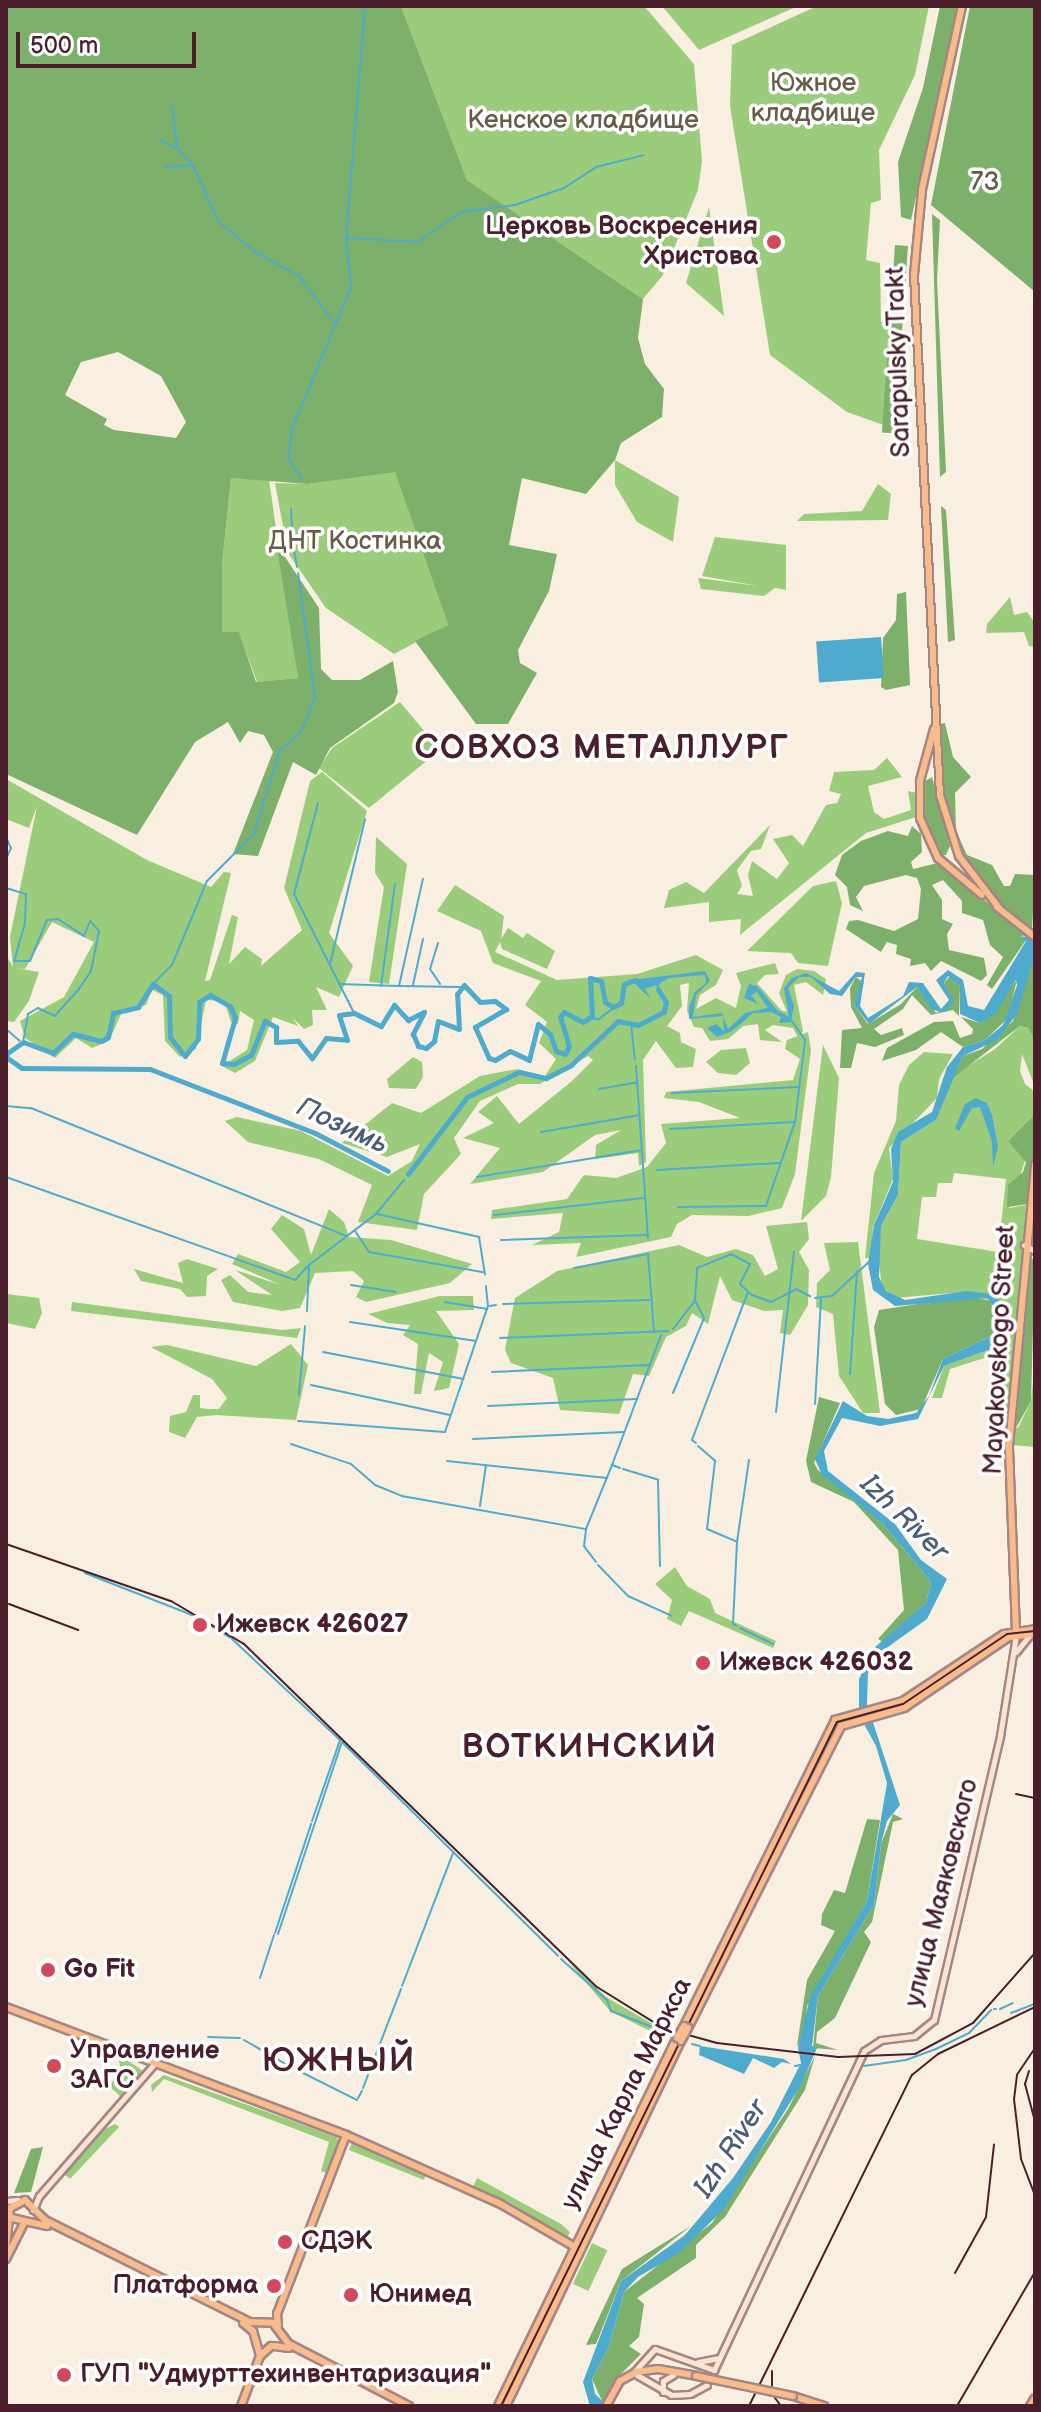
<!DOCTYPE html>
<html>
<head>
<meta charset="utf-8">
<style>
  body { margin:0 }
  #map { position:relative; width:1041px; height:2412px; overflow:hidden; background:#f9efe0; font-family:"Balsamiq Sans",sans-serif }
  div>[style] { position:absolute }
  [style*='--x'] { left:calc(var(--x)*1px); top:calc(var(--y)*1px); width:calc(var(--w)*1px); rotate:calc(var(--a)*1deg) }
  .green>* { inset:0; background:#9bcc7b; transform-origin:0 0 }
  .forest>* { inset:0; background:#7cb06b; transform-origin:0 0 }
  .water>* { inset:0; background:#4fabcd; transform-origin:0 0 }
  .stream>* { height:2px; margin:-1px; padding:0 1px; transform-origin:1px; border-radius:1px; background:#4fabcd }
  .river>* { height:5px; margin:-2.5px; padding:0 2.5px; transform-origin:2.5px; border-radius:2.5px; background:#4fabcd }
  .roads { filter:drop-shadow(2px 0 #a28786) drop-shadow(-2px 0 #a28786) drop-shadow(0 2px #a28786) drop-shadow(0 -2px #a28786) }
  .secondary>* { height:5px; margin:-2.5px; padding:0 2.5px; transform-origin:2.5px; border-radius:2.5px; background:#fde4d1 }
  .primary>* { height:6px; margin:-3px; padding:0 3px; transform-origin:3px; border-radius:3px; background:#fabb8c }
  .tram>* { height:2px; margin:-1px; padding:0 1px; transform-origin:1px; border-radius:1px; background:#4a1f2b }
  .rail>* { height:2px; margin:-1px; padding:0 1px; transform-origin:1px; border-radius:1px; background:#4a1f2b }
  .bridges { filter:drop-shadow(2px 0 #a28786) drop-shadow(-2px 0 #a28786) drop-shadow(0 2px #a28786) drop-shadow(0 -2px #a28786) }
  .primary-bridge>* { height:6px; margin:-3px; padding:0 3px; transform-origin:3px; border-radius:3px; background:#fabb8c }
  .dots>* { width:22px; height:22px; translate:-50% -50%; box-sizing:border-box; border:4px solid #fff; border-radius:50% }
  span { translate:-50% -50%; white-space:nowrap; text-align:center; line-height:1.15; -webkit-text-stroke:7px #fff; paint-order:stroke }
  .park-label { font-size:26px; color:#665c47 }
  .poi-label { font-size:26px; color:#4a1f2b; font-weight:700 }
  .right { translate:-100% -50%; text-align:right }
  .left { translate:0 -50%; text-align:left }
  .street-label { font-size:26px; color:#4a1f2b }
  .water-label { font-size:28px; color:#4c5e74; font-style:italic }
  .district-label { font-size:34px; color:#4a1f2b; font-weight:700; letter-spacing:2px }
  .frame { position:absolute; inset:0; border:8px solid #4a1f2b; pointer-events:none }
  .scale { position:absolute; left:16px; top:32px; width:180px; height:36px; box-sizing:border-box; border:4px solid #4a1f2b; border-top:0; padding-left:10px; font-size:24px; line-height:28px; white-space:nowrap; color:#4a1f2b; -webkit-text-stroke:6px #fff; paint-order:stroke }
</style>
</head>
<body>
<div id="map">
  <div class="green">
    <i style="clip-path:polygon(401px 6px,644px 6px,694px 64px,702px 161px,698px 190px,663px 275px,643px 299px,467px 180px)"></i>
    <i style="clip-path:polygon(662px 6px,798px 6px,699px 50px)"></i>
    <i style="clip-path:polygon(817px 6px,929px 6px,915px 75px,879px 150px,881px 200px,871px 203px,866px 260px,880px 263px,881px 322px,891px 318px,895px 346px,892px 428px,847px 412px,770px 355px,730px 106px,732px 45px)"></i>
    <i style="clip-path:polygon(709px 207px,724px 316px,686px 283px)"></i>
    <i style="clip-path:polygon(615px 460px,679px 497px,673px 542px,637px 522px,615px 485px)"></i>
    <i style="clip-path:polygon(395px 471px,448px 625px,394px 654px,326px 608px,288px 553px,275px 483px,307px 484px)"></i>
    <i style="clip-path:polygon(231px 478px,269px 480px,298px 678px,257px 682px,239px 633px,222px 632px,222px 565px)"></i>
    <i style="clip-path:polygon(878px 484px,891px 494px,888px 520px,797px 521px,804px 514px,862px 511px)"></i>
    <i style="clip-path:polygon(715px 537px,786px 545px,786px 590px,775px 588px,764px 596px,701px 589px,698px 578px,759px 586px,702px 576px)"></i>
    <i style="clip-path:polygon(1010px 597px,1014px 615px,1027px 612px,1035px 623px,1035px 647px,1029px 646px,1024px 632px,986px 633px,987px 624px)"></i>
    <i style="clip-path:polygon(400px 702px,440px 750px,369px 808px,319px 768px,332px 748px)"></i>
    <i style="clip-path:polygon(887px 758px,902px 777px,868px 786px,874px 812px,884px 819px,911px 810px,908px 791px,917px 793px,916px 817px,866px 833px,740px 935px,741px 919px,709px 922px,709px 902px,664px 908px,669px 890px,686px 882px,704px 893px,770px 825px,761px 849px,751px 851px,737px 870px,742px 886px,737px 894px,753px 896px,748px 875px,752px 861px,777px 879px,789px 863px,773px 839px,792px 835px,803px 846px,826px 805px,837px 803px,841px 794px,829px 791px,834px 772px,874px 770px)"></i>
    <i style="clip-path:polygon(322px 772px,367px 811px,329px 933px,353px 966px,339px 997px,316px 987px,327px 1010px,312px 1010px,313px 1025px,304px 1029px,293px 1018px,298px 1026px,273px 1017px,255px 1061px,235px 1073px,222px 1066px,247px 1050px,254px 1020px,240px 1011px,238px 1024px,231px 1022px,224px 1001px,206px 1000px,196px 1049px,180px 1057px,165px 1041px,163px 995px,152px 990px,146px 1005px,121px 1014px,109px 1041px,92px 1048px,76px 1038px,55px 1058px,25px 1038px,20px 1021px,64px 997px,94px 942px,52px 922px,25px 969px,15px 968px,39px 972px,29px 1001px,14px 1022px,6px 1021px,6px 955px,13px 967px,10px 937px,37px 806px,29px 828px,6px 819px,6px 779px,147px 860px,211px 887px,224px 872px,231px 873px,205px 981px,210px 980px,232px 915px,238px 917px,229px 964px,245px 947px,262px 959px,261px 966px,302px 930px,284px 888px,310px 781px)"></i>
    <i style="clip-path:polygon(376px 837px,407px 864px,389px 984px,369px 982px,384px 887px,375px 873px)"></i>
    <i style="clip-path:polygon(836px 881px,842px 903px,828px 966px,798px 963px,791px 953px,747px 951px,813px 886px)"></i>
    <i style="clip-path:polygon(455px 885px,504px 916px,501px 939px,508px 928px,523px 938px,527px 933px,555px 951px,547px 969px,502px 949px,500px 942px,495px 952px,557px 980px,637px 974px,696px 955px,723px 970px,716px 985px,700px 995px,696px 1009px,716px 998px,736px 1008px,741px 986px,736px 973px,775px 963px,779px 974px,765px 975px,757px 983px,781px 1010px,787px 1012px,779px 993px,786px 975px,797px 969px,814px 971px,826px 979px,823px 995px,806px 982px,794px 985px,803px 1031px,799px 1039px,793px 1028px,773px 1025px,765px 1030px,782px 1042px,760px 1040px,758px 1024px,743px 1026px,728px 1039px,710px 1041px,702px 1028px,694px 1027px,687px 1011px,689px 983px,680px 985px,682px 1006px,667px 1026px,680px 1033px,681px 1042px,696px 1049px,693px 1067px,676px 1068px,656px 1041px,643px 1060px,646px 1162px,639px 1166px,638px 1153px,595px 1159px,596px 1145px,621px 1130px,595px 1135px,543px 1172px,470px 1184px,500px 1148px,463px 1138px,494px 1123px,478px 1112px,497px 1096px,519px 1124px,572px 1081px,593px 1060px,588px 1056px,540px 1084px,518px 1084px,480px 1101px,454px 1138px,461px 1154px,424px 1194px,417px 1230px,358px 1222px,372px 1185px,319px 1159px,248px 1142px,225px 1121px,237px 1117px,301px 1131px,388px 1176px,412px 1161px,420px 1144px,387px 1157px,342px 1143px,392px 1103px,421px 1113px,480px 1076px,517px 1069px,545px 1076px,556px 1059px,539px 1043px,547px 1022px,525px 1005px,541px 981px,493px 963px,481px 931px,437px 911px)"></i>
    <i style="clip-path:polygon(evenodd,1020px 1026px,1028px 1028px,1035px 1041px,1035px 1087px,1022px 1054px,1020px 1071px,1025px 1084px,1035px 1092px,1035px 1114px,1008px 1141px,1026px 1158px,1009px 1208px,1026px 1205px,1009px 1416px,1001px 1417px,1003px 1352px,950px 1369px,942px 1398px,932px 1398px,944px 1366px,991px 1349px,1001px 1336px,1001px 1302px,952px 1293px,895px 1298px,882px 1287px,878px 1257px,881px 1226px,898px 1195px,901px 1142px,936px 1120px,951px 1077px,995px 1049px,1020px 1026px,954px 1173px,1006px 1179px,998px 1252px,917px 1239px,922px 1197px,936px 1197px,938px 1183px,952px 1183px,954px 1173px)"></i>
    <i style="clip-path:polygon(808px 1032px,811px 1050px,795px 1174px,782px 1208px,748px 1216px,692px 1215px,677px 1224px,671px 1237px,576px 1257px,581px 1243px,532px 1245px,559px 1232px,563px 1213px,491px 1219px,492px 1210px,567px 1199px,584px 1175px,616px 1178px,647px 1167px,666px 1143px,661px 1124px,740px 1118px,699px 1102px,664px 1098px,666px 1092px,793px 1080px,800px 1059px,785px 1049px,787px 1040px)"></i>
    <i style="clip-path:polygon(823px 1045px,839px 1078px,831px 1177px,826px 1196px,801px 1221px)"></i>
    <i style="clip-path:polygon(746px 1048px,750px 1063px,736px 1075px,718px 1073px,706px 1062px,721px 1050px)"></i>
    <i style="clip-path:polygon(924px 1052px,953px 1054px,939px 1079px,937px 1098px,889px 1148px,893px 1179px,873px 1227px,871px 1258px,865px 1258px,874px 1173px,896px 1121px,899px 1085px,909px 1065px)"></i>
    <i style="clip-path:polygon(413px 1057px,422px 1062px,423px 1077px,416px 1089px,389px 1088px,387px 1079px)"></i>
    <i style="clip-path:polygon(329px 1209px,344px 1222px,349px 1237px,391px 1240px,472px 1264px,450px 1283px,366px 1302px,356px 1297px,364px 1281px,353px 1271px,315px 1273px,300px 1308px,282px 1311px,233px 1302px,221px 1280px,230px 1275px,248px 1292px,272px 1295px,235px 1270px,281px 1285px,232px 1264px,238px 1254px,286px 1272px,300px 1262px,271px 1229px,282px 1215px,304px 1229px,311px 1255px)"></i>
    <i style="clip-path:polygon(807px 1222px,809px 1239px,799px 1252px,809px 1270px,808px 1305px,790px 1335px,780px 1333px,783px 1310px,764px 1311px,732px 1300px,720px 1276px,708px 1324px,692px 1313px,686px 1326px,666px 1337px,649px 1376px,633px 1374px,619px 1414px,560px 1410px,553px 1378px,511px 1363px,505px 1350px,515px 1298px,557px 1271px,679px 1245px,707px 1257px,736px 1249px,753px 1255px,765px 1276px,778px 1269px,766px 1226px)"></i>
    <i style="clip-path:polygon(858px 1242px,880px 1413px,863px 1413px,839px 1376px,833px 1314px,816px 1307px,817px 1283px,830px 1270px,824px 1243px)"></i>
    <i style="clip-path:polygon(187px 1259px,218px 1269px,207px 1276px,206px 1296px,187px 1297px,180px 1289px,141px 1281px,134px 1269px,183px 1283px,178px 1263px)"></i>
    <i style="clip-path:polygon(6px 1294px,39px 1298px,42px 1313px,35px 1329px,6px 1323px)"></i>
    <i style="clip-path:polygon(440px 1296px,473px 1296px,474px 1310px,436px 1311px,459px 1344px,449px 1388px,434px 1391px,443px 1362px,429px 1353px,421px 1394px,414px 1394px,418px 1344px,403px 1335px,410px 1325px,387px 1323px,368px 1314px)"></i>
    <i style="clip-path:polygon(72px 1302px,282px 1330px,301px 1328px,297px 1338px,71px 1311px)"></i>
    <i style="clip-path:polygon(291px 1344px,308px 1365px,296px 1420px,216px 1415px,197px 1417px,185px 1438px,169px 1432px,170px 1416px,186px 1412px,193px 1395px,200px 1395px,200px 1408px,208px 1409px,219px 1409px,227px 1398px,212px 1379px,151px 1347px,167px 1345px,256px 1366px)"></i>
    <i style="clip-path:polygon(1035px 1362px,1035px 1447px,1012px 1445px,1012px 1427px,1018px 1428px,1031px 1401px)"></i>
    <i style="clip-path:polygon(675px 1567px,687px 1586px,710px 1599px,715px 1613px,776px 1641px,773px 1648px,689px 1611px,681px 1626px,667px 1619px,672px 1600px,655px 1584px)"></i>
    <i style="clip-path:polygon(567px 1960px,606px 1997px,663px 2030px,660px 2036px,610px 2011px)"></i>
    <i style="clip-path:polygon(117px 2053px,143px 2071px,120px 2096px,109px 2086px,121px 2070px)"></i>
    <i style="clip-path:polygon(164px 2075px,337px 2137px,339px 2144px,326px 2173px,321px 2171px,329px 2142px,164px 2079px,152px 2092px,151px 2085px)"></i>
    <i style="clip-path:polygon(115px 2124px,119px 2127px,70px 2179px,64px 2174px,99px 2132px)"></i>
    <i style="clip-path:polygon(353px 2140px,426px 2174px,424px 2180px,349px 2150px)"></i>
    <i style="clip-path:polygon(477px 2178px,561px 2224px,570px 2232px,566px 2240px,511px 2203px,473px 2187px)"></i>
    <i style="left:592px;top:2243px;width:17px;height:45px;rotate:25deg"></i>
  </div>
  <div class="forest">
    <i style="clip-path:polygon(evenodd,6px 6px,401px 6px,467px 180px,643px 299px,638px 338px,645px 364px,664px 389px,662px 417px,621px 443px,615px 460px,586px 494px,522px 478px,509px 545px,557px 554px,549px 591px,518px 650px,520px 663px,537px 673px,508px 724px,476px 724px,415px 641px,448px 625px,395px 472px,307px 484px,231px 478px,222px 565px,222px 632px,239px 632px,256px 682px,298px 678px,272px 517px,281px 551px,319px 608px,321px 669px,332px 680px,360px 680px,393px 661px,398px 692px,394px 703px,330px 748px,316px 775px,293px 762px,258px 856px,233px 854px,273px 752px,264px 735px,248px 731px,240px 743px,228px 722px,195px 742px,137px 835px,6px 774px,6px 6px,118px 352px,161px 376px,186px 422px,176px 438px,114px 430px,104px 425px,107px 419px,65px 395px,81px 362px,118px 352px)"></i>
    <i style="clip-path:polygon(940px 6px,957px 6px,911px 220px,901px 217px,898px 162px,923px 88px)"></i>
    <i style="clip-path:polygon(970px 6px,1035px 6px,1035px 292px,931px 205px)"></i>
    <i style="clip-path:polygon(932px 214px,940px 220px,937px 280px,946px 472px,940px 477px)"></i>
    <i style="left:895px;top:245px;width:13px;height:188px;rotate:4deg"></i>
    <i style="clip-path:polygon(941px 506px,946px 510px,955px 640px,948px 642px)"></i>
    <i style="clip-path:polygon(906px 592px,910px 685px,886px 690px,881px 687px,883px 638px,896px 620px,897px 594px)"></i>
    <i style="clip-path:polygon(945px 723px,953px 757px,971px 777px,955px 793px,956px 831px,967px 855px,992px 865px,1004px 886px,1010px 886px,1015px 874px,1035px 875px,1032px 930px,995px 902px,964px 862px,946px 815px,940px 724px)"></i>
    <i style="clip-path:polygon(932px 777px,950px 846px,946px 855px,939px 855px,921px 811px,922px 783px)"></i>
    <i style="clip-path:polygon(912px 826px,921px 834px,922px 852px,911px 862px,913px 869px,938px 863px,1028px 935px,1020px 936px,1026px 940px,992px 989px,987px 985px,1003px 957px,990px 945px,983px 920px,962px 913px,962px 901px,943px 880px,932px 885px,942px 900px,942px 919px,953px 924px,947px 934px,949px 950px,984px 958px,987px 975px,981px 981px,941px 961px,931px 971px,925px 963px,910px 966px,911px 959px,896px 954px,897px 945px,887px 942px,881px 952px,846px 929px,849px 921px,858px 920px,894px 931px,918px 919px,921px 889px,917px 878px,906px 875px,864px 886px,856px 897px,863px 911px,850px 905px,847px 887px,835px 875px,842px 855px,861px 841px,888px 831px,908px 836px)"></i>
    <i style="clip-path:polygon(1035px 955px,1035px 1041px,1028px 1028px,1020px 1026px,953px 1078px,963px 1056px,982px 1049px,1013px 1021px)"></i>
    <i style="clip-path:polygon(950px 976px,960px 986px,959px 1016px,953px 1010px,931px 1015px,912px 995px,903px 1009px,874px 1029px,881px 1035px,902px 1028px,904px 1035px,875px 1047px,857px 1043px,851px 1068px,840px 1068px,842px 1030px,862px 1028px,851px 1007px,850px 988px,856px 977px,864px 983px,854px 1005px,868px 1024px,901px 1004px,917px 987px,936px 1013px,953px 1002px,944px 983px)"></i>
    <i style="clip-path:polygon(1017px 980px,1007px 1019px,985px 1040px,963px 1047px,941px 1032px,916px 1050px,882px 1061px,887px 1048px,934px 1022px,953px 1021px,960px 1038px,972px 1034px,973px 1029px,961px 1017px,980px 1023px)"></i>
    <i style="clip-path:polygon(1035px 1114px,1035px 1203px,1007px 1207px,1008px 1185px,1023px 1172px,1026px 1162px,1008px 1141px)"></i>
    <i style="clip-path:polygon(1035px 1257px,1031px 1401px,1016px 1428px,1027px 1263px)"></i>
    <i style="clip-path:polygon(969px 1296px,991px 1301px,997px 1333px,943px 1359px,921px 1409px,896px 1415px,885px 1404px,874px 1327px,879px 1310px)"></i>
    <i style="clip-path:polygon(819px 1397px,840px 1403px,814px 1463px,818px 1470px,883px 1524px,931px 1582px,926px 1603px,883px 1642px,878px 1639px,904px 1610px,898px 1550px,854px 1502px,811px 1482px,806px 1461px)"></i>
    <i style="clip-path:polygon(893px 1814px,903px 1819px,893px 1822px,872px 1922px,864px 1932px,871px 1942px,835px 2018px,817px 2032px,816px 2043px,838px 2050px,813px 2048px,818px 1996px,874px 1905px,881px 1844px)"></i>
    <i style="clip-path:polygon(867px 1819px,880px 1820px,867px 1901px,807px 2006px,804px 2041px,797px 2046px,807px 1980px,835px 1931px,821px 1925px,822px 1914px,834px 1890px,845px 1893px)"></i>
    <i style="clip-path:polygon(815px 2056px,805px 2090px,725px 2217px,696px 2245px,696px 2258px,637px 2298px,644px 2304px,639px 2337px,629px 2346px,641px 2354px,614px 2381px,603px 2403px,592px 2379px,609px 2347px,624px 2292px,712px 2223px,788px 2109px)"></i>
    <i style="clip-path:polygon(43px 2147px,31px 2192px,14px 2193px,31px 2149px)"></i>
    <i style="clip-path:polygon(691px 2226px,621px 2281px,596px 2344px,586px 2345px,622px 2269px)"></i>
  </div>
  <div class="water">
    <i style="left:881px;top:637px;width:41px;height:65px;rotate:86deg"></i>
    <i style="clip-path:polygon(1035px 927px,1035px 955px,1017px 1014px,997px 1040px,963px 1056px,936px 1120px,901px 1142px,898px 1195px,881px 1226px,879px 1277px,886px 1291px,905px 1300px,967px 1291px,992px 1294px,1001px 1302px,1001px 1336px,991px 1349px,944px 1366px,918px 1419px,880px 1426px,842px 1418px,824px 1451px,828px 1471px,895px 1524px,921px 1560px,947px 1579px,927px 1619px,881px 1652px,868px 1673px,867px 1704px,900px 1805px,887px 1821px,881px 1844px,874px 1905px,818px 1996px,812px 2046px,817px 2048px,801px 2085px,724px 2209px,679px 2253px,638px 2277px,624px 2292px,609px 2347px,592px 2379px,595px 2394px,608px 2406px,590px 2406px,583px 2382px,621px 2281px,685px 2235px,733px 2178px,771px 2122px,801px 2063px,798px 2048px,810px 1997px,867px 1901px,887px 1783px,876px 1746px,859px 1715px,859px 1679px,875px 1647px,926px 1603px,931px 1582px,883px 1524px,822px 1475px,815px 1459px,843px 1401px,867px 1416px,888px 1419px,916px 1413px,929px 1396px,943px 1359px,997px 1333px,994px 1307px,987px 1298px,895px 1306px,873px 1290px,868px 1264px,874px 1225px,893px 1182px,891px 1149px,898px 1132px,932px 1112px,947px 1067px,963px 1047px,985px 1040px,1003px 1025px,1017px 985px,1016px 980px,995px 1014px,980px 1023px,960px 1014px,960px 986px,948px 976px,944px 983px,954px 1002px,944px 1012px,932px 1010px,917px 987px,869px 1024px,854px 1005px,862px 977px,856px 977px,842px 996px,830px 994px,811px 977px,799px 977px,788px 988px,794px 1006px,791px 1022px,779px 1023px,781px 1017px,771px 1012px,753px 1013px,732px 1031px,717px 1037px,707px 1028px,716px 1024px,724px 1031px,723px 1016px,689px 1019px,689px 1007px,695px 992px,706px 983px,705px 975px,668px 978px,659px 984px,660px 994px,656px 985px,645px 989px,651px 999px,631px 980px,705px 971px,710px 981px,696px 995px,693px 1017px,722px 1013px,728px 1029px,745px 1013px,768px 1008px,757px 992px,751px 995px,758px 1004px,744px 998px,749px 984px,757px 986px,777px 1010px,789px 1017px,784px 988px,792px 978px,806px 973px,839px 991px,856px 972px,865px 973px,860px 1006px,868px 1018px,903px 996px,909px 982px,923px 983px,941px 1009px,949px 1000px,936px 980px,948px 970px,963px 980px,968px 1006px,984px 1010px,1026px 941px,1019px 936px,1027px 937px)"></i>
    <i style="clip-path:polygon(976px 1098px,987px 1103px,992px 1115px,998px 1147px,993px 1167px,992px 1142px,980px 1107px,972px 1108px,959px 1131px,955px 1128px,965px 1104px)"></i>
    <i style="clip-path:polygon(700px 2046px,784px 2059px,791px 2064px,782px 2062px,774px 2068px,753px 2058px,744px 2074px,699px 2055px)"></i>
  </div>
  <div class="stream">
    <i style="--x:172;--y:105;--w:42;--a:83.2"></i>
    <i style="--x:159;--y:140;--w:20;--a:24"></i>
    <i style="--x:177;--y:148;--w:23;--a:47"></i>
    <i style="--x:193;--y:165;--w:61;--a:65.9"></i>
    <i style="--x:218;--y:221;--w:48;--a:40"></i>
    <i style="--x:255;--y:252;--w:50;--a:28.6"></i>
    <i style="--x:299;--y:276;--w:60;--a:53.1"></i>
    <i style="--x:165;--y:167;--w:27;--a:-4"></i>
    <i style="--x:346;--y:238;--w:72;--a:3.2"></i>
    <i style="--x:418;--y:242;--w:52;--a:-34.9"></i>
    <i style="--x:461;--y:212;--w:54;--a:-7.4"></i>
    <i style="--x:515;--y:205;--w:52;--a:-19.1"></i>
    <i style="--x:564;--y:188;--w:38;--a:-33"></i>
    <i style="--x:596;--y:167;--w:49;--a:-14"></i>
    <i style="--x:302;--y:478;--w:24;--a:-126"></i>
    <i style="--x:288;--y:459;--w:30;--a:-82"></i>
    <i style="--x:292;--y:429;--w:154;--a:-67.4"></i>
    <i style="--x:351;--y:287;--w:49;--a:-95.8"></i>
    <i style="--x:346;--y:238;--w:233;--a:-85.3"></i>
    <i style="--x:291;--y:509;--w:36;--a:87"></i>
    <i style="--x:294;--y:550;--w:17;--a:80"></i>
    <i style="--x:318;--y:803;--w:94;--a:104.8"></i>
    <i style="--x:294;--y:894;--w:133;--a:63.2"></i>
    <i style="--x:6;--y:837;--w:12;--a:66"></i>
    <i style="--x:11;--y:848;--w:12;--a:114"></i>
    <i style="--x:6;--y:888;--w:21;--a:17"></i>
    <i style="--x:26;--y:894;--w:29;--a:92"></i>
    <i style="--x:25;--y:923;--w:40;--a:106"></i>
    <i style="--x:14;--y:961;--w:16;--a:0"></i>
    <i style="--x:30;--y:961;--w:44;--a:-67.5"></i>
    <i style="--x:47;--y:920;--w:11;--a:-5"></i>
    <i style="--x:58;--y:919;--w:31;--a:33"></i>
    <i style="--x:84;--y:936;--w:16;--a:-68"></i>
    <i style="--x:90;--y:921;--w:13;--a:48"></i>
    <i style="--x:99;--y:931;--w:41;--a:101.3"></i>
    <i style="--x:91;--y:971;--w:22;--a:124"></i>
    <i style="--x:79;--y:989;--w:36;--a:132"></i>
    <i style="--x:55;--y:1016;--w:19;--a:-155"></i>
    <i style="--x:38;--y:1008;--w:12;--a:149"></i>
    <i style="--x:28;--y:1014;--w:28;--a:100"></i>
    <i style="--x:438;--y:943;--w:27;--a:107"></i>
    <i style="--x:430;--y:969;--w:18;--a:56"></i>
    <i style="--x:330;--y:964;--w:149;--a:-76.4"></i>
    <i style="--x:153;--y:984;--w:27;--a:-45"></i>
    <i style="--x:172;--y:965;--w:91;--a:-67.4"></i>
    <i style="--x:207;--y:881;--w:66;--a:-45"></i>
    <i style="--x:254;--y:834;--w:88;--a:-72.8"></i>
    <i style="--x:280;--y:750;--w:28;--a:-41"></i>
    <i style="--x:301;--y:732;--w:38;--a:-68"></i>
    <i style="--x:315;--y:697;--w:125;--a:-97.8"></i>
    <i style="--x:339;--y:984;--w:60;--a:1.9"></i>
    <i style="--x:399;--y:986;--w:110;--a:-77.4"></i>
    <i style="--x:413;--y:985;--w:47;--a:-77.7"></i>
    <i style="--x:381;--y:986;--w:103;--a:-82.2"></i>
    <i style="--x:400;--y:986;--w:60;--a:1"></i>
    <i style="--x:588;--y:1019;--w:11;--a:0"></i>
    <i style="--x:599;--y:1019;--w:21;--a:-37"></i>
    <i style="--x:631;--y:1023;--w:36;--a:84"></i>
    <i style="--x:6;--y:1029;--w:18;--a:41"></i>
    <i style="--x:636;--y:1066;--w:172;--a:86"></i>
    <i style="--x:599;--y:1089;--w:39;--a:-10"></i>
    <i style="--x:672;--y:1093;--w:126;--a:-2.7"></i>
    <i style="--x:6;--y:1106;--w:25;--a:5"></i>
    <i style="--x:31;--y:1108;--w:340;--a:22.1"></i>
    <i style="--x:670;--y:1129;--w:124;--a:-3.2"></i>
    <i style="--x:541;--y:1132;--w:99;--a:-9.8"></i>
    <i style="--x:657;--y:1170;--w:123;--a:-3.3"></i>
    <i style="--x:6;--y:1177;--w:307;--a:19.6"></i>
    <i style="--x:295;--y:1280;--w:21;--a:-47"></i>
    <i style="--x:477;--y:1177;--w:166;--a:-9.3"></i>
    <i style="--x:678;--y:1207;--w:88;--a:-0.7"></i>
    <i style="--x:766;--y:1206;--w:89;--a:-71"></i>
    <i style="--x:795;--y:1122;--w:83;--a:-83"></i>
    <i style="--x:805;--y:1040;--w:24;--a:-125"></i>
    <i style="--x:377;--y:1214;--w:105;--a:12.7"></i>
    <i style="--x:479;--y:1237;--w:38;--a:81"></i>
    <i style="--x:494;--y:1215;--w:150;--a:-6.5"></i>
    <i style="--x:355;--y:1231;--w:25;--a:56"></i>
    <i style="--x:369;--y:1252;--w:116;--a:10"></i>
    <i style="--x:501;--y:1240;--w:146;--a:-2"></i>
    <i style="--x:574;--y:1268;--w:75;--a:-10.7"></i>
    <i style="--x:648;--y:1254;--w:78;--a:85.6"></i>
    <i style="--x:351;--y:1285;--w:45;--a:9"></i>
    <i style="--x:815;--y:1298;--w:17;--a:-7"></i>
    <i style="--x:832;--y:1296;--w:53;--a:-42.7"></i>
    <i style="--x:445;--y:1302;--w:43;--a:9.5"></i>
    <i style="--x:503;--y:1304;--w:146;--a:-1.6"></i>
    <i style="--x:490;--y:1306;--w:6;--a:-9"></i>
    <i style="--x:307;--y:1311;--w:46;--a:-87.5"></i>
    <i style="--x:309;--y:1265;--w:84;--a:-37.3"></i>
    <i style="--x:376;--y:1214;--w:44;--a:-50.5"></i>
    <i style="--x:350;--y:1322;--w:126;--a:8.6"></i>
    <i style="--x:673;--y:1329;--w:36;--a:-52"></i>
    <i style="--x:500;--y:1338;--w:169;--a:-2.4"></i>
    <i style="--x:323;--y:1352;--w:143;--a:10.9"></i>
    <i style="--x:492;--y:1372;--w:158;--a:-2.5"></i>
    <i style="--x:850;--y:1374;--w:103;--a:-86.1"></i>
    <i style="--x:311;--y:1385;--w:142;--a:12.2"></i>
    <i style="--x:673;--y:1393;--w:81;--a:-67.5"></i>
    <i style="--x:704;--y:1318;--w:20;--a:-117"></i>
    <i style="--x:695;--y:1300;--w:32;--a:-86"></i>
    <i style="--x:697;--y:1268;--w:37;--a:-22"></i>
    <i style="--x:731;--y:1254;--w:21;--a:28"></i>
    <i style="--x:750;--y:1264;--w:22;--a:117"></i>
    <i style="--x:740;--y:1284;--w:16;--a:43"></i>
    <i style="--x:752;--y:1295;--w:20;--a:20"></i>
    <i style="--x:771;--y:1302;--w:28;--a:-27"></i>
    <i style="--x:796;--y:1289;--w:16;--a:27"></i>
    <i style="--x:299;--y:1395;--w:69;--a:-85"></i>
    <i style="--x:815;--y:1404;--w:105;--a:-86.7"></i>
    <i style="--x:488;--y:1406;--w:149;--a:-2.7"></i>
    <i style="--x:776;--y:1412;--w:161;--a:-83.6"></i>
    <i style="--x:298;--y:1421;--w:147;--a:4.3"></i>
    <i style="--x:445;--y:1432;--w:133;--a:-71.2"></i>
    <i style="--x:488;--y:1306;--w:20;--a:-96"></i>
    <i style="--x:473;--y:1439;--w:151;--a:-2.7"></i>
    <i style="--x:696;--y:1443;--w:5;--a:-143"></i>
    <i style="--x:692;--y:1440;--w:158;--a:-69.3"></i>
    <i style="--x:291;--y:1444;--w:63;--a:18.4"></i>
    <i style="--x:351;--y:1464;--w:32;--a:41"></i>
    <i style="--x:375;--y:1485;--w:29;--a:22"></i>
    <i style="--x:402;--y:1496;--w:187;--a:10.2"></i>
    <i style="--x:698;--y:1446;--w:23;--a:41"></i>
    <i style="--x:715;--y:1461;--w:68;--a:96.7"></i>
    <i style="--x:707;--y:1529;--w:33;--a:23"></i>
    <i style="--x:737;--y:1542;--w:82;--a:92.8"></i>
    <i style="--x:733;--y:1624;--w:4;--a:27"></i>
    <i style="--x:447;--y:1461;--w:161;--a:6.1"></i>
    <i style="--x:620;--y:1468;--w:9;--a:-159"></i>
    <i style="--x:612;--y:1465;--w:139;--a:-69.3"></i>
    <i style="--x:623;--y:1469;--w:37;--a:17"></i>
    <i style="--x:658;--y:1480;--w:86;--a:88.7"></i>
    <i style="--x:480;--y:1506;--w:41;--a:-81.7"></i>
    <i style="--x:737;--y:1542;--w:83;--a:-81.7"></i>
    <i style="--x:596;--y:1562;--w:20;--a:-127"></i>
    <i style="--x:584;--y:1546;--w:17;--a:-83"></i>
    <i style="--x:586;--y:1529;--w:69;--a:-67.9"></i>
    <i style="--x:598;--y:1565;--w:43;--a:45.9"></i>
    <i style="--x:628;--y:1596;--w:48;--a:24.4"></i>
    <i style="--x:85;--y:1573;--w:115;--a:21.4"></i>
    <i style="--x:197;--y:1617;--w:39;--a:32"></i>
    <i style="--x:740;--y:1628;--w:37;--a:26"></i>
    <i style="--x:232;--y:1639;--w:148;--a:43.1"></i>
    <i style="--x:312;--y:1821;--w:86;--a:-70.9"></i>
    <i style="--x:275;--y:1933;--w:115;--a:-71.7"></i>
    <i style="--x:278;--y:1934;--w:202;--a:-71.6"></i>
    <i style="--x:342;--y:1742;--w:304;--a:44.7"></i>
    <i style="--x:561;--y:1959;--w:62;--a:41.7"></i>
    <i style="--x:607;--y:2000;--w:12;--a:70"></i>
    <i style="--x:611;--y:2011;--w:61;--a:21.1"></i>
    <i style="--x:260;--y:1978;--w:45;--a:-72"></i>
    <i style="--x:402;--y:1986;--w:142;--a:-69"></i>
    <i style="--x:994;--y:2009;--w:2;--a:0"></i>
    <i style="--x:1000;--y:2009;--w:14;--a:-25"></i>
    <i style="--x:1011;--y:2013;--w:26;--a:-21"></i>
    <i style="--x:208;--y:2037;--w:32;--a:2"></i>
    <i style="--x:244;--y:2040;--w:60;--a:30"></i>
    <i style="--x:692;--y:2044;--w:8;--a:14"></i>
    <i style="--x:795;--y:2066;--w:5;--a:-11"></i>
    <i style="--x:864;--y:2066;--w:42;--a:-8.1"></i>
    <i style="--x:906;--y:2060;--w:32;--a:-20"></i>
    <i style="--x:936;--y:2049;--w:37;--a:-26"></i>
    <i style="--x:969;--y:2033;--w:32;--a:-46"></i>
    <i style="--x:299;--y:2071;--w:65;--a:26.6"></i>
    <i style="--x:363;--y:2088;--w:106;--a:-69"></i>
    <i style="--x:358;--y:2098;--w:8;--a:-60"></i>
  </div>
  <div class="river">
    <i style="--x:6;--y:1054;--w:21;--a:-35"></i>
    <i style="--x:23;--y:1042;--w:32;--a:20"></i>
    <i style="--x:53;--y:1053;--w:28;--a:-44"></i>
    <i style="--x:73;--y:1034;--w:29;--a:14"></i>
    <i style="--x:101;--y:1041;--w:8;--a:-30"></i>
    <i style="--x:108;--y:1037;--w:25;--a:-78"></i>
    <i style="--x:113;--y:1013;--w:26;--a:-13"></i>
    <i style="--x:138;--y:1007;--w:27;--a:-57"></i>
    <i style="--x:153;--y:984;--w:20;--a:37"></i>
    <i style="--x:169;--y:996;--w:41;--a:88.6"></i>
    <i style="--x:170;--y:1037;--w:24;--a:52"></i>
    <i style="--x:185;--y:1056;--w:21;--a:-53"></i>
    <i style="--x:198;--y:1039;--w:37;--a:-88"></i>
    <i style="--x:199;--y:1002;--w:13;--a:-32"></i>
    <i style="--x:210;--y:995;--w:23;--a:29"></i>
    <i style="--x:230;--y:1006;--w:13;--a:67"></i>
    <i style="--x:235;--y:1018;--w:47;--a:106.1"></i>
    <i style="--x:222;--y:1063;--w:12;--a:5"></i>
    <i style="--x:234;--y:1064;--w:19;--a:-28"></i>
    <i style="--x:251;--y:1055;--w:37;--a:-68"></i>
    <i style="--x:265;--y:1021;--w:13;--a:29"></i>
    <i style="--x:276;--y:1027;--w:15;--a:90"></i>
    <i style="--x:276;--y:1042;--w:22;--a:-3"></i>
    <i style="--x:298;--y:1041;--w:22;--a:51"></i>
    <i style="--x:312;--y:1058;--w:24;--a:-55"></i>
    <i style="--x:326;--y:1038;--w:21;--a:5"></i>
    <i style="--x:347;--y:1040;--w:26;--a:-108"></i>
    <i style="--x:339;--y:1015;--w:15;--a:-8"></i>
    <i style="--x:354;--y:1013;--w:30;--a:26"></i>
    <i style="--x:381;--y:1026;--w:25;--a:-58"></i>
    <i style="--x:394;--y:1005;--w:21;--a:47"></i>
    <i style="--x:408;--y:1020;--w:18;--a:-27"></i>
    <i style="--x:424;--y:1012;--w:25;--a:117"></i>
    <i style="--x:413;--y:1034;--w:13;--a:67"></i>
    <i style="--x:418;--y:1046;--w:8;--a:14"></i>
    <i style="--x:426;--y:1048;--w:11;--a:-41"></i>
    <i style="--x:434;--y:1041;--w:20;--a:-79"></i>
    <i style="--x:438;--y:1021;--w:22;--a:21"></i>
    <i style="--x:459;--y:1029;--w:35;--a:-93"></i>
    <i style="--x:457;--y:994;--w:11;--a:-52"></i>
    <i style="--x:464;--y:985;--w:23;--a:47"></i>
    <i style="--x:480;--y:1002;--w:15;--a:-4"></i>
    <i style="--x:495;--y:1001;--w:14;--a:36"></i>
    <i style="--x:506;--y:1009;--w:36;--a:150"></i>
    <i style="--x:475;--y:1027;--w:34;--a:66"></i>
    <i style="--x:489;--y:1058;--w:6;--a:18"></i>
    <i style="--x:495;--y:1060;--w:17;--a:-31"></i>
    <i style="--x:510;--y:1051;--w:21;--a:25"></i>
    <i style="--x:529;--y:1060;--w:37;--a:-76"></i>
    <i style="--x:538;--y:1024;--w:16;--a:40"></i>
    <i style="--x:550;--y:1034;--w:18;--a:71"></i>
    <i style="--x:556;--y:1051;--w:9;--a:18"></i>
    <i style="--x:565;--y:1054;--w:9;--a:-63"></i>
    <i style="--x:569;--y:1046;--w:30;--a:-107"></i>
    <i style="--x:560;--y:1017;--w:6;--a:-51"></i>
    <i style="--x:564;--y:1012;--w:21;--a:28"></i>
    <i style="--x:583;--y:1022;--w:11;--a:-34"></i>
    <i style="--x:592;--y:1016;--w:38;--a:-93"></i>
    <i style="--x:590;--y:978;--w:11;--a:15"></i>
    <i style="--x:601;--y:981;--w:21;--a:79"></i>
    <i style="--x:605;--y:1002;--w:9;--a:32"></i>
    <i style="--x:613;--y:1007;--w:9;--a:-27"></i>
    <i style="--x:621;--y:1003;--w:19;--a:-81"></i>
    <i style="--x:624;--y:984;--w:12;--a:-20"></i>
    <i style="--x:6;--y:1057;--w:19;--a:35"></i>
    <i style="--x:22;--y:1068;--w:128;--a:0.4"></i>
    <i style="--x:150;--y:1069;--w:177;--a:21.2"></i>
    <i style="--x:315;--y:1133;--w:82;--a:27.5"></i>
    <i style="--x:408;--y:1174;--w:97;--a:-52.5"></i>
    <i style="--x:467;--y:1097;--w:58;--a:-25.7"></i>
    <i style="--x:519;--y:1072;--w:28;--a:13"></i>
    <i style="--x:546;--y:1078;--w:28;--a:-27"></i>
    <i style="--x:571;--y:1065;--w:64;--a:-43.1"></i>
    <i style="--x:618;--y:1021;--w:20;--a:11"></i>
    <i style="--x:638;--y:1025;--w:29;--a:-27"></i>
    <i style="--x:664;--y:1012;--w:10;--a:-79"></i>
    <i style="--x:666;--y:1002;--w:15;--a:-122"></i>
  </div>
  <div class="roads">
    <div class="secondary">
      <i style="--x:1024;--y:1245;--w:13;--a:29"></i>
      <i style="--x:1016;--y:1652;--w:22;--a:-51"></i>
      <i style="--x:6;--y:2201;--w:12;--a:-5"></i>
      <i style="--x:33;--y:2210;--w:15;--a:-67"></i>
      <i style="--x:39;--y:2196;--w:176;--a:-48.9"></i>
      <i style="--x:698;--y:2362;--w:21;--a:-11"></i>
      <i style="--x:634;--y:2372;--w:31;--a:-48"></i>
      <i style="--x:655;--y:2349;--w:63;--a:19.6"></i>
      <i style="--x:714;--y:2370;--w:353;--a:-64.8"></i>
      <i style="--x:864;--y:2051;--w:20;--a:-33"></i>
      <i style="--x:881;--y:2040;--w:33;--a:-7"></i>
      <i style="--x:914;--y:2036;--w:26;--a:-39"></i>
      <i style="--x:934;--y:2020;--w:292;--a:-76.9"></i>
      <i style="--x:1000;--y:1736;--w:102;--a:-81"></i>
      <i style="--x:637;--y:2375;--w:39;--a:30"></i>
      <i style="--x:671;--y:2395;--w:19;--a:-3"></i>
      <i style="--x:690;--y:2394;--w:19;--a:-28"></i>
      <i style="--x:663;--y:2392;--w:11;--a:-90"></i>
      <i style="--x:663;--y:2381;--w:12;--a:-31"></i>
    </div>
    <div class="primary">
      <i style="--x:962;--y:6;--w:188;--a:102.3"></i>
      <i style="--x:922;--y:190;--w:85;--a:95.4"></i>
      <i style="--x:914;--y:275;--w:521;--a:87.14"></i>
      <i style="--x:940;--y:795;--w:64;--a:72.7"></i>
      <i style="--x:959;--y:856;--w:66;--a:52.4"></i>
      <i style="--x:934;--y:729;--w:54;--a:105.1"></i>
      <i style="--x:920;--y:781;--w:37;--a:90"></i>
      <i style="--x:920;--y:818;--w:44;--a:65.8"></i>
      <i style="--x:938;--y:858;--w:57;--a:40.1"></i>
      <i style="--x:997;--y:907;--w:48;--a:38.3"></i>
      <i style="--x:1016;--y:1631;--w:185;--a:-92.2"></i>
      <i style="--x:1009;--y:1446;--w:283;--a:-84.7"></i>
      <i style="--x:6;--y:2007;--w:363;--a:20.6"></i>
      <i style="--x:346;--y:2135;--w:167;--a:24"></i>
      <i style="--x:499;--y:2203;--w:94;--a:30.1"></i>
      <i style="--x:684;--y:2026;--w:341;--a:-63.7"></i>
      <i style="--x:835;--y:1720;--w:71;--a:-15.6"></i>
      <i style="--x:903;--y:1701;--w:121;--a:-33.6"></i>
      <i style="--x:1004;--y:1634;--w:31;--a:-9"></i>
      <i style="--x:688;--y:2028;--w:339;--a:-63.1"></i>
      <i style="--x:841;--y:1726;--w:66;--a:-15.9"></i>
      <i style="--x:904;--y:1708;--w:127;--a:-34.1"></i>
      <i style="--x:1009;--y:1637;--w:26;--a:-7"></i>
      <i style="--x:12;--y:2218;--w:36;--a:13"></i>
      <i style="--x:6;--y:2247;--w:39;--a:-84"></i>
      <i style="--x:10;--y:2208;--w:17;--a:-28"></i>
      <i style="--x:25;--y:2200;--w:28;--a:45"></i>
      <i style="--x:45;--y:2220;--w:229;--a:26.5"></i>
      <i style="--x:250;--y:2322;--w:23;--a:2"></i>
      <i style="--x:273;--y:2323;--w:26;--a:53"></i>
      <i style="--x:289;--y:2344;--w:135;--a:27.3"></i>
      <i style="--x:6;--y:2259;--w:40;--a:-63.4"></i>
      <i style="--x:243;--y:2323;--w:13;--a:39"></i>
      <i style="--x:253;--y:2331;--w:26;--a:74"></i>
      <i style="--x:278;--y:2326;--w:12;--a:-95"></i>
      <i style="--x:277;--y:2314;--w:192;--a:-68.9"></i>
      <i style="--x:274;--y:2346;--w:15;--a:8"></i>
      <i style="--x:793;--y:2396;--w:33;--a:18"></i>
      <i style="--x:241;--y:2406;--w:53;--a:-69.2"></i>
      <i style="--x:260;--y:2356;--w:15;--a:-42"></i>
      <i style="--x:498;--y:2406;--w:409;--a:-64.1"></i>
      <i style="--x:506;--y:2406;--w:405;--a:-64.4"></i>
      <i style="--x:606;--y:2406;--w:29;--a:-61"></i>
      <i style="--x:620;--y:2381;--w:18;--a:-29"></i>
      <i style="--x:636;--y:2372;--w:22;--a:-8"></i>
      <i style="--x:658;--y:2369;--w:39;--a:10"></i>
      <i style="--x:1030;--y:2406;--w:9;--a:-58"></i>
    </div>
  </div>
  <div class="tram">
    <i style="--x:501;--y:2406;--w:762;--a:-63.84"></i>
    <i style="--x:837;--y:1722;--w:68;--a:-15.3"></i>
    <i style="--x:903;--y:1704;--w:125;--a:-33.9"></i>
    <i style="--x:1007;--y:1634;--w:28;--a:-6"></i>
  </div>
  <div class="rail">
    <i style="--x:6;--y:1544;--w:175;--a:19.1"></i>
    <i style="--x:171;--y:1601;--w:85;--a:30.5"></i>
    <i style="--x:244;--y:1644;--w:492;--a:44.2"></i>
    <i style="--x:597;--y:1987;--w:78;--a:31.8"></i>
    <i style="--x:663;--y:2028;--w:56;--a:15.5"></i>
    <i style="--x:717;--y:2043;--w:122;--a:6.6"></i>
    <i style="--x:838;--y:2057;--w:77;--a:-2.2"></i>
    <i style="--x:915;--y:2054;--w:66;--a:-28.1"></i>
    <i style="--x:973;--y:2023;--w:94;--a:-48.5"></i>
    <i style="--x:9;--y:1604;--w:74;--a:20.6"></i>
    <i style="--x:1016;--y:1794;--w:19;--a:12"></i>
    <i style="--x:1035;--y:2048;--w:32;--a:124"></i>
    <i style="--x:1017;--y:2075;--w:24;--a:97"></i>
    <i style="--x:1014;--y:2099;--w:60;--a:83.3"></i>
    <i style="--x:1021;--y:2159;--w:39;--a:69"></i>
    <i style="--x:1029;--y:2071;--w:14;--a:107"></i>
    <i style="--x:1025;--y:2084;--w:38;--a:75"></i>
    <i style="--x:955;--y:2273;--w:64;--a:-61"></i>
    <i style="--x:986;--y:2217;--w:73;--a:-83.7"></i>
    <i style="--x:772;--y:2371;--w:23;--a:90"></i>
    <i style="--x:772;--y:2394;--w:15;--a:53"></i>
    <i style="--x:749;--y:2406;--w:369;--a:-63.8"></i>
    <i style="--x:912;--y:2075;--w:33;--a:-39"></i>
    <i style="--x:938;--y:2054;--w:108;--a:-25.9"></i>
    <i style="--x:957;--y:2406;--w:155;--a:-59.8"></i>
  </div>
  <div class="bridges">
    <div class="primary-bridge">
      <i style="--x:677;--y:2038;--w:14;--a:-60"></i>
      <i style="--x:681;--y:2041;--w:15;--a:-62"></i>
      <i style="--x:696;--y:2376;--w:99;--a:11.7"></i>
    </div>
  </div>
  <div class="dots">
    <i style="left:774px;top:242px;background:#d1495b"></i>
    <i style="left:200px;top:1625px;background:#d1495b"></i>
    <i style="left:703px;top:1663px;background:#d1495b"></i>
    <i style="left:48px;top:1970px;background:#d1495b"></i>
    <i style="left:54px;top:2066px;background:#d1495b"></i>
    <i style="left:285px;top:2242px;background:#d1495b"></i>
    <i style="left:274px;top:2286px;background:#d1495b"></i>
    <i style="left:351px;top:2295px;background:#d1495b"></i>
    <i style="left:64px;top:2375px;background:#d1495b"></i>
  </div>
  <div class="park-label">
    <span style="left:813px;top:99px">Южное<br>кладбище</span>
    <span style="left:583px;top:121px">Кенское кладбище</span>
    <span style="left:985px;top:183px">73</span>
    <span style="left:355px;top:542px">ДНТ Костинка</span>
  </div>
  <div class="poi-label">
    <span class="right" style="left:758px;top:242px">Церковь Воскресения<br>Христова</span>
    <span class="left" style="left:216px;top:1625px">Ижевск 426027</span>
    <span class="left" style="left:719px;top:1663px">Ижевск 426032</span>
    <span class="left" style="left:64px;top:1970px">Go Fit</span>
    <span class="left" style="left:70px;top:2066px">Управление<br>ЗАГС</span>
    <span class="left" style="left:301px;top:2242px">СДЭК</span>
    <span class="right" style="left:258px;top:2286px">Платформа</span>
    <span class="left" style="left:369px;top:2295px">Юнимед</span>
    <span class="left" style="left:80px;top:2375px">ГУП "Удмурттехинвентаризация"</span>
  </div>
  <div class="street-label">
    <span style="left:899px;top:362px;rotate:-92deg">Sarapulsky Trakt</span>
    <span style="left:1000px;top:1350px;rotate:-87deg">Mayakovskogo Street</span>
    <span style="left:942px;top:1893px;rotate:-76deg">улица Маяковского</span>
    <span style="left:627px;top:2094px;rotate:-63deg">улица Карла Маркса</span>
  </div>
  <div class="water-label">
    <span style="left:342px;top:1126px;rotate:25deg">Позимь</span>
    <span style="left:904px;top:1518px;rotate:44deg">Izh River</span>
    <span style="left:731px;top:2149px;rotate:-57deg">Izh River</span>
  </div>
  <div class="district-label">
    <span style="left:602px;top:748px">СОВХОЗ МЕТАЛЛУРГ</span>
    <span style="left:590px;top:1747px">ВОТКИНСКИЙ</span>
    <span style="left:339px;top:2061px">ЮЖНЫЙ</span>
  </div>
  <div class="frame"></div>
  <div class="scale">500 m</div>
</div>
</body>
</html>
